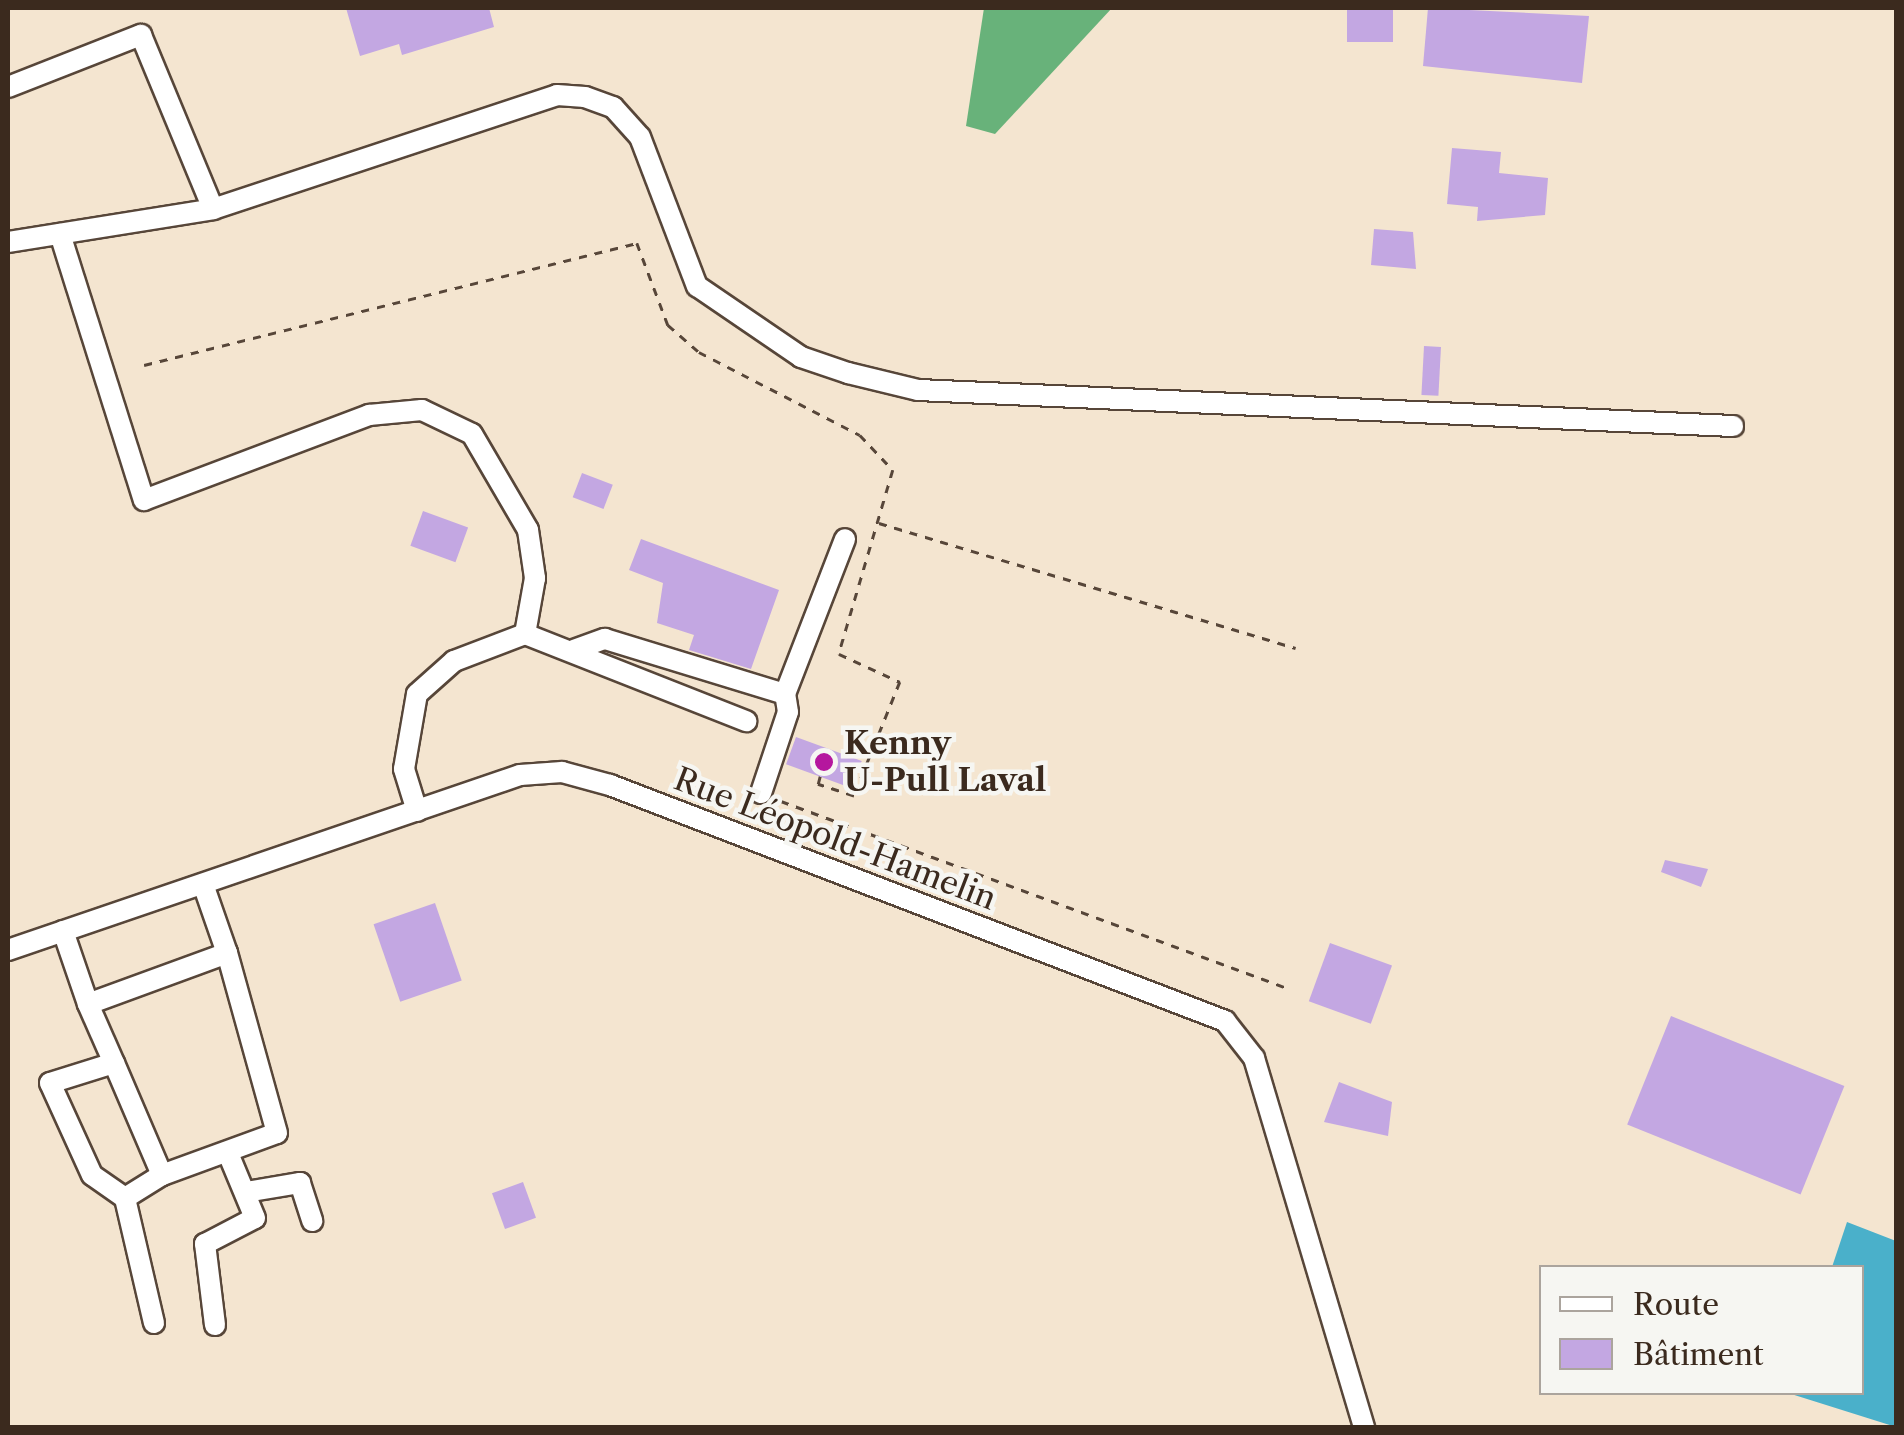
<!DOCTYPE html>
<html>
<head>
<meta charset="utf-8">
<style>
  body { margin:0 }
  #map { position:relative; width:1904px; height:1435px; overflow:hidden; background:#f4e5d0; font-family:"Libre Caslon Text",serif }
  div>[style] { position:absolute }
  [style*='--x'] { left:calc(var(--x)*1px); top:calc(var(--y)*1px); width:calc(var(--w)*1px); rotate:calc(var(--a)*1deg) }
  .forest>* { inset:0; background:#68b27a }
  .water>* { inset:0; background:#4ab0ca }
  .building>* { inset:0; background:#c3a7e2; transform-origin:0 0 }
  .path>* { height:2.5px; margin-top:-1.25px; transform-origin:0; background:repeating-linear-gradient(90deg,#574639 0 8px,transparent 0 16px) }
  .roads { filter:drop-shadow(2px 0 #574639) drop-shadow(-2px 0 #574639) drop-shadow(0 2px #574639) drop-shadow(0 -2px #574639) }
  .minor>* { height:20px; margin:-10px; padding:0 10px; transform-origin:10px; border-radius:10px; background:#fff }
  .dots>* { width:28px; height:28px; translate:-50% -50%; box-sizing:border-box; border:5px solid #f6f6f2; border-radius:50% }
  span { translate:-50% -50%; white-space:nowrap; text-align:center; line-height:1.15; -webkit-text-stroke:9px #f6f6f2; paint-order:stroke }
  .poi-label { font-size:32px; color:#3b2a1e; font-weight:700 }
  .left { translate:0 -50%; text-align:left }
  .street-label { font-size:32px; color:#3b2a1e }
  .frame { position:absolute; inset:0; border:10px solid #3b2a1e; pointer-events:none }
  .legend { position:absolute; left:1539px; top:1265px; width:325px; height:130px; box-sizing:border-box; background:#f6f6f2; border:2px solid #aba49d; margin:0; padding:12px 18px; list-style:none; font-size:30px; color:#3b2a1e }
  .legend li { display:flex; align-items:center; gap:20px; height:50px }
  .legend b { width:50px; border:2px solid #aba49d }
</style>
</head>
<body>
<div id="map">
  <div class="forest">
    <i style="clip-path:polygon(984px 8px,1112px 8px,995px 134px,966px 126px)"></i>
  </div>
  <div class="water">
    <i style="clip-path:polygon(1847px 1222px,1896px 1241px,1896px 1427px,1788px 1393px,1862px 1392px,1862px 1268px,1832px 1267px)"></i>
  </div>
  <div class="building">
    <i style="clip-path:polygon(346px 8px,489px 8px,494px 27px,402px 55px,399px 44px,360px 56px)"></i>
    <i style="left:1347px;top:8px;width:46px;height:34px"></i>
    <i style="clip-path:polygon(1428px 8px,1589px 16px,1582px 83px,1423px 66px)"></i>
    <i style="clip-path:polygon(1452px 148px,1501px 152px,1499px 173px,1548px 178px,1545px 215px,1477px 221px,1478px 207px,1447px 204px)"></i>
    <i style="clip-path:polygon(1374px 229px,1413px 232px,1416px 269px,1371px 265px)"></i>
    <i style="left:1424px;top:346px;width:17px;height:49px;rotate:3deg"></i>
    <i style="left:582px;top:473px;width:33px;height:26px;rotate:21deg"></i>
    <i style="left:423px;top:511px;width:48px;height:37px;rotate:20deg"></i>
    <i style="clip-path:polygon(641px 539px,779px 590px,751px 669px,689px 650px,694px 635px,657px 623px,663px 583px,629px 570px)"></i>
    <i style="left:796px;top:737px;width:70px;height:29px;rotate:20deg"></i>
    <i style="clip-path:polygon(1665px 860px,1708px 869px,1701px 887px,1661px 872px)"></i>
    <i style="left:435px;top:903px;width:82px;height:65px;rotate:71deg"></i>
    <i style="left:1330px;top:943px;width:66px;height:62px;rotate:20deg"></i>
    <i style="left:1671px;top:1016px;width:187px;height:117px;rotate:22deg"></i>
    <i style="clip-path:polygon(1339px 1082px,1392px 1102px,1388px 1136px,1324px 1122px)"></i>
    <i style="left:523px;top:1182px;width:38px;height:33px;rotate:70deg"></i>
  </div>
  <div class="path">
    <i style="--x:144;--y:365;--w:508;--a:-13.9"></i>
    <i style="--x:637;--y:243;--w:88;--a:69.3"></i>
    <i style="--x:668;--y:325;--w:41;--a:41.1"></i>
    <i style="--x:699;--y:352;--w:181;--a:27.3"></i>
    <i style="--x:860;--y:435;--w:48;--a:46.7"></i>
    <i style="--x:893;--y:470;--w:192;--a:106.4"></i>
    <i style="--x:839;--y:654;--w:67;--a:24.7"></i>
    <i style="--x:900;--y:682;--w:123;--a:112"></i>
    <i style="--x:854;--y:796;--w:38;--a:-162"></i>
    <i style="--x:818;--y:784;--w:8;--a:-76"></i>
    <i style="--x:879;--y:523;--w:435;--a:16.7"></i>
    <i style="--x:781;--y:801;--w:539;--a:20.28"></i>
  </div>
  <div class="roads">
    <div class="minor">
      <i style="--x:8;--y:87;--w:143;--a:-21.4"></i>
      <i style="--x:141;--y:35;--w:188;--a:67.5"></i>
      <i style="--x:60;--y:234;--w:279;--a:72.5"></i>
      <i style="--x:144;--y:500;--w:241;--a:-20.7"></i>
      <i style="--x:369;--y:415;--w:53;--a:-5.4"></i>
      <i style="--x:422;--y:410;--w:55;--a:25.6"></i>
      <i style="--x:472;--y:434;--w:111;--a:59.7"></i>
      <i style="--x:528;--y:530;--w:49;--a:81.7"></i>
      <i style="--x:535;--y:578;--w:57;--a:100.1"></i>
      <i style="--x:525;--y:634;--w:238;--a:21.5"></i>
      <i style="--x:8;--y:242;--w:208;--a:-9.1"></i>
      <i style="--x:213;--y:209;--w:362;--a:-18.3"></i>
      <i style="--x:557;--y:95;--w:28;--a:4"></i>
      <i style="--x:585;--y:97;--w:30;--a:20"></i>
      <i style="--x:613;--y:107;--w:40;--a:48"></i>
      <i style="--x:640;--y:137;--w:160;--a:69.1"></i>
      <i style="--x:697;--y:286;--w:126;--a:34.3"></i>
      <i style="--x:801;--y:357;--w:50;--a:18.8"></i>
      <i style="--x:848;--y:373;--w:72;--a:13.7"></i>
      <i style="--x:918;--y:390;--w:816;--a:2.53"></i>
      <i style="--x:574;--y:650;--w:33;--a:-20"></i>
      <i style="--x:605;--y:639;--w:188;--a:17"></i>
      <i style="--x:785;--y:694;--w:166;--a:-68.8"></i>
      <i style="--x:761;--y:793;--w:85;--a:-71.6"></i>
      <i style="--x:788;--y:712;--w:18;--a:-99"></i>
      <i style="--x:417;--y:811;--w:44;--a:-107.2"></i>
      <i style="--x:404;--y:769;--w:76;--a:-80.2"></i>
      <i style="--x:417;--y:694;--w:50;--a:-41.7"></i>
      <i style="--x:454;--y:661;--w:76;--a:-20.8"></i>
      <i style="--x:63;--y:931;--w:77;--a:71.1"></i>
      <i style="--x:88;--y:1004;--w:148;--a:-20.1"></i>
      <i style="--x:227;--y:953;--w:73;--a:-109.2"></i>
      <i style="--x:8;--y:950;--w:541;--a:-18.87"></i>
      <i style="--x:520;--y:775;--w:42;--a:-4.1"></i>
      <i style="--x:562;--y:772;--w:50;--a:15.2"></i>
      <i style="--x:610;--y:785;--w:659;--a:20.99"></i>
      <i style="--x:1225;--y:1021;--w:47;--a:51.9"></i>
      <i style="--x:1254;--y:1058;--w:386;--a:73.4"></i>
      <i style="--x:88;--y:1004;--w:64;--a:66.2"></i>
      <i style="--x:246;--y:1192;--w:55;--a:-9.5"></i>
      <i style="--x:300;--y:1183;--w:40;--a:72"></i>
      <i style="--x:125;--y:1198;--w:44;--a:-31.9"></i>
      <i style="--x:154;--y:1323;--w:128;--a:-103.1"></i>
      <i style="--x:125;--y:1198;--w:40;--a:-145.1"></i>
      <i style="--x:92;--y:1175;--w:101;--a:-114.5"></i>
      <i style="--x:50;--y:1083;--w:67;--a:-17.4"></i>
      <i style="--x:114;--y:1063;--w:122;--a:66.8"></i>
      <i style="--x:162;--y:1175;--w:122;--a:-20.1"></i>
      <i style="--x:277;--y:1133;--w:187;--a:-105.5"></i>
      <i style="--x:215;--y:1325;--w:82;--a:-97"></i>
      <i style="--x:205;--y:1244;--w:56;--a:-27.5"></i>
      <i style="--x:255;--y:1218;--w:70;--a:-112.6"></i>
    </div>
  </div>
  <div class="dots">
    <i style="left:824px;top:762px;background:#b5179e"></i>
  </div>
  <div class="poi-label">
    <span class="left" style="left:844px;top:762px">Kenny<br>U-Pull Laval</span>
  </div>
  <div class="street-label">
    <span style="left:835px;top:839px;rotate:21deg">Rue Léopold-Hamelin</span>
  </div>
  <div class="frame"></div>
  <ul class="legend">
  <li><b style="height:12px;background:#fff"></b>Route</li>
  <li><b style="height:28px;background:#c3a7e2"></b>Bâtiment</li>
  </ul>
</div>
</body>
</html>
